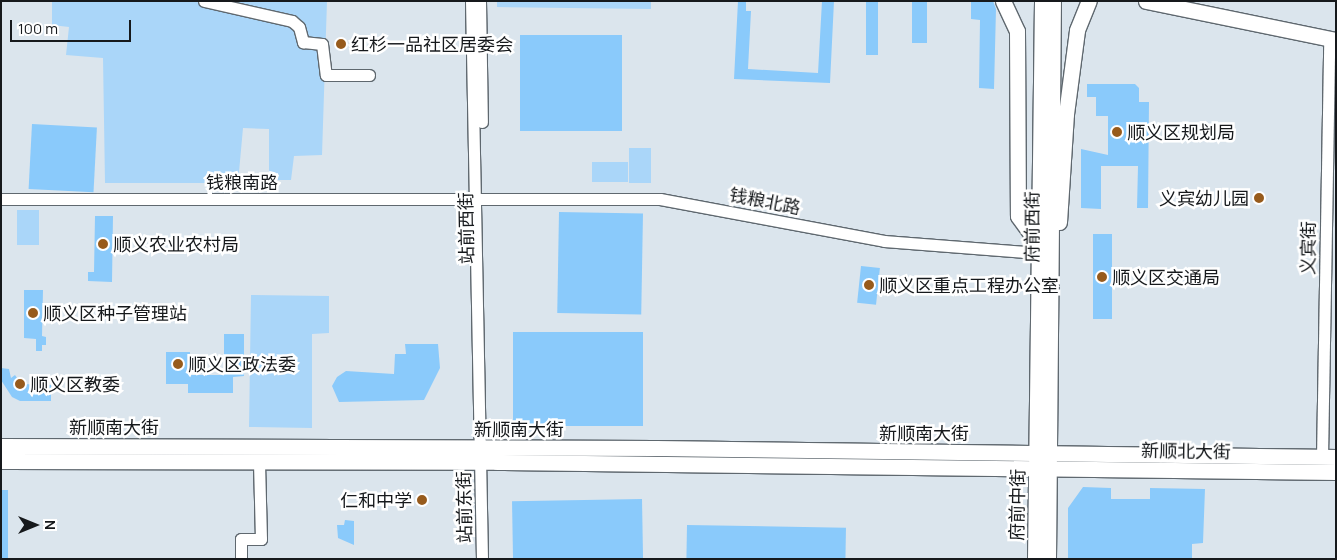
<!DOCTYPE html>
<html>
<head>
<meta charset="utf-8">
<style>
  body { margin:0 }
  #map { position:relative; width:1337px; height:560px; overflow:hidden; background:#dbe5ed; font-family:Manrope,"Noto Sans SC",sans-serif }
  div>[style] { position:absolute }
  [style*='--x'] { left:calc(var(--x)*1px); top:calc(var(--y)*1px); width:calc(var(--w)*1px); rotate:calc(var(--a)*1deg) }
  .green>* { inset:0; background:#aad6f9; transform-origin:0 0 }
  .building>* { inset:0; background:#8acafb; transform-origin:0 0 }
  .roads { filter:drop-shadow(1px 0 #5f686f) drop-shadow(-1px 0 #5f686f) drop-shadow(0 1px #5f686f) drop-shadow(0 -1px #5f686f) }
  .minor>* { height:11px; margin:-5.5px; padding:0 5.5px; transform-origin:5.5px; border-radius:5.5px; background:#fff }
  .major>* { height:15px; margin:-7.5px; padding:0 7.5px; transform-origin:7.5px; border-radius:7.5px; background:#fff }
  .dots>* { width:14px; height:14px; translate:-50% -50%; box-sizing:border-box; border:2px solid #fff; border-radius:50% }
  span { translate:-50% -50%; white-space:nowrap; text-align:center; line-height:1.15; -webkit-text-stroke:5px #fff; paint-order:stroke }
  .poi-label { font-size:18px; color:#16191c }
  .left { translate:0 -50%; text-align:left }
  .right { translate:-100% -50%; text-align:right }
  .street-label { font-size:18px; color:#16191c }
  .frame { position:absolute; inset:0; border:2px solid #16191c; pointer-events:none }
  .north { position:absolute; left:10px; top:500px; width:50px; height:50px; -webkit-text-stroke:4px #fff; paint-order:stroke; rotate:90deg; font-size:14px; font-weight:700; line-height:20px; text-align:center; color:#16191c }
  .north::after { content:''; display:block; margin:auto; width:18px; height:22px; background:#16191c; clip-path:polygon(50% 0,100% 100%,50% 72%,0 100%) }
  .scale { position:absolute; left:10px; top:20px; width:121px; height:22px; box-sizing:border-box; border:2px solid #16191c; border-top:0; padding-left:6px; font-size:15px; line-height:18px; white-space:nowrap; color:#16191c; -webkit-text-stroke:4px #fff; paint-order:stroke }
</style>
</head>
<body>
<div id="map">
  <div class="green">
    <i style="clip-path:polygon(52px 1px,327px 1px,322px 155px,294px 156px,291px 180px,269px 180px,269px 129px,243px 128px,238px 183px,105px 183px,103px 58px,66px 55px,69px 27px,52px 25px)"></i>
    <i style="clip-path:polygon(497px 1px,651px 1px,651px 9px,497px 7px)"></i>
    <i style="left:629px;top:148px;width:22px;height:35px"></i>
    <i style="left:592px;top:162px;width:36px;height:20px"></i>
    <i style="left:17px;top:210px;width:22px;height:35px"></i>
    <i style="clip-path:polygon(251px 295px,329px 296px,329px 333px,312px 334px,312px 428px,249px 427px)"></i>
  </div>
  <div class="building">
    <i style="clip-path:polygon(738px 1px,746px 1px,746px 11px,751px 11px,748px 69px,818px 73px,822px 1px,834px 1px,830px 83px,734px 79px)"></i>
    <i style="left:866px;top:1px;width:12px;height:54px"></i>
    <i style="left:912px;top:1px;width:15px;height:42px"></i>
    <i style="clip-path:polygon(971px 1px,993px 1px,996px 9px,994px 89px,979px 88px,980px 20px,971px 19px)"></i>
    <i style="left:520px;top:35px;width:102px;height:96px"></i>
    <i style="clip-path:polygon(1087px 84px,1135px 84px,1139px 88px,1139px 102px,1149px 102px,1148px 208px,1137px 208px,1138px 166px,1101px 166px,1101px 209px,1081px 208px,1081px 149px,1108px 155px,1108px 116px,1096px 116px,1096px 97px,1087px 97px)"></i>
    <i style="left:32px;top:124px;width:65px;height:65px;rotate:3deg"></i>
    <i style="left:559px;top:212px;width:84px;height:101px;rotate:1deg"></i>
    <i style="clip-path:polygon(95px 216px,113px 216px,112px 282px,88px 281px,88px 272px,94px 272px)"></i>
    <i style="left:1093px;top:234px;width:19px;height:85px"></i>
    <i style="left:861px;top:266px;width:19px;height:37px;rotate:6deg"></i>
    <i style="clip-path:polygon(24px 290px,43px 290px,42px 336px,46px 337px,46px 345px,42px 345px,42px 351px,36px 351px,36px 339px,24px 338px)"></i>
    <i style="left:513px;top:332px;width:130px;height:94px"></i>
    <i style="clip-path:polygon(224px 334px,244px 334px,244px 376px,233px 377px,233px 393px,188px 393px,188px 384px,166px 384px,166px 352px,190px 352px,190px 375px,224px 375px)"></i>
    <i style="clip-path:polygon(405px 344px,438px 344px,440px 368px,424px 400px,339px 402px,332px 386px,337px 377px,346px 371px,394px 374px,395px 354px,406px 354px)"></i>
    <i style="clip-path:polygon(1px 368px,9px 369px,11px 378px,15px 375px,21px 384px,51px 385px,51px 401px,20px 401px,12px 397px,1px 380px)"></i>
    <i style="clip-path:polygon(1083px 487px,1111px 488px,1111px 499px,1150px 499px,1150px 488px,1205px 489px,1203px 543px,1192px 544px,1192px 559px,1068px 559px,1068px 508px)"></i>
    <i style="left:1px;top:490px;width:7px;height:69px"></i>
    <i style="left:642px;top:499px;width:60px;height:130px;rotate:89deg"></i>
    <i style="clip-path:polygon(345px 520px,354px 521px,354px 545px,338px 538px,337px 525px,344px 525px)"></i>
    <i style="left:687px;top:525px;width:159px;height:34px;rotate:1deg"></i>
  </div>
  <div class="roads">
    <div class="minor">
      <i style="--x:204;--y:1;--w:90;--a:12.8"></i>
      <i style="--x:292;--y:21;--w:9;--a:41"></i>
      <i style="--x:299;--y:27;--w:16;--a:75"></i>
      <i style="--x:303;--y:42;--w:19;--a:6"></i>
      <i style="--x:322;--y:44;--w:31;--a:83"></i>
      <i style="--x:326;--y:75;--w:43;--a:0"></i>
      <i style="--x:471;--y:1;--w:558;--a:88.87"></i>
      <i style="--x:480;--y:1;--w:121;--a:89.1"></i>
      <i style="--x:1;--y:199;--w:659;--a:0"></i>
      <i style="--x:660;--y:199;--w:228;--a:10.6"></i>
      <i style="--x:884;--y:241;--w:155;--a:4.4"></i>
      <i style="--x:1322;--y:457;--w:417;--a:-89"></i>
      <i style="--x:241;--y:559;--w:20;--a:-90"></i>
      <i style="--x:241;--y:539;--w:20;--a:0"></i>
      <i style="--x:261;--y:539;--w:79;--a:-91.5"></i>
    </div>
    <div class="major">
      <i style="--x:1003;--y:1;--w:33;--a:65"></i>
      <i style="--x:1017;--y:31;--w:185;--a:89.7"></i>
      <i style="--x:1018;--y:216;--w:36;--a:54"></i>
      <i style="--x:1146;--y:1;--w:194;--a:11.6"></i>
      <i style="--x:1059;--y:222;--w:108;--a:-86.3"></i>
      <i style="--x:1066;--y:114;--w:85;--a:-82.5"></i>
      <i style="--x:1077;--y:30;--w:31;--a:-68"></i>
      <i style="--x:1;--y:446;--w:655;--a:0.17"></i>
      <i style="--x:656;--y:448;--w:680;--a:0.76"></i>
      <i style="--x:1;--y:461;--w:496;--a:0.1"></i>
      <i style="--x:497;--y:462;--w:839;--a:0.68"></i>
      <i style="--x:1035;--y:559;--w:558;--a:-89.28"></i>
      <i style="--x:1048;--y:559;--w:558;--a:-89.49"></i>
    </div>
  </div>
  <div class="dots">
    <i style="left:341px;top:44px;background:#975b1c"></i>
    <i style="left:1117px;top:132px;background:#975b1c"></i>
    <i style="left:1259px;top:198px;background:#975b1c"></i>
    <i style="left:103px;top:244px;background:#975b1c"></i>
    <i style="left:1102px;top:277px;background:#975b1c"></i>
    <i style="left:869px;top:285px;background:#975b1c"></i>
    <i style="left:33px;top:313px;background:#975b1c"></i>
    <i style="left:178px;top:364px;background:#975b1c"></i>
    <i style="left:20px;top:384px;background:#975b1c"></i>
    <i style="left:422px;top:500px;background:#975b1c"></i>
  </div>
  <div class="poi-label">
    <span class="left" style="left:351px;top:44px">红杉一品社区居委会</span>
    <span class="left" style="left:1127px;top:132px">顺义区规划局</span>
    <span class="right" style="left:1249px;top:198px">义宾幼儿园</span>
    <span class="left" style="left:113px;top:244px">顺义农业农村局</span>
    <span class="left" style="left:1112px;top:277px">顺义区交通局</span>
    <span class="left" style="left:879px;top:285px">顺义区重点工程办公室</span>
    <span class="left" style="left:43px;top:313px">顺义区种子管理站</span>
    <span class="left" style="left:188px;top:364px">顺义区政法委</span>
    <span class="left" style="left:30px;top:384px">顺义区教委</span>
    <span class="right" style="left:412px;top:500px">仁和中学</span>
  </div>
  <div class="street-label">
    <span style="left:242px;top:182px">钱粮南路</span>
    <span style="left:765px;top:201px;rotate:11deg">钱粮北路</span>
    <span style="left:1032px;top:227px;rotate:-90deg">府前西街</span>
    <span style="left:466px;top:228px;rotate:-91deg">站前西街</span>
    <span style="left:1308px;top:248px;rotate:-89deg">义宾街</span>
    <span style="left:114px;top:427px">新顺南大街</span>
    <span style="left:519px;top:429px">新顺南大街</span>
    <span style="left:924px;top:433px">新顺南大街</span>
    <span style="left:1186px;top:451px;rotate:1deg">新顺北大街</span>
    <span style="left:1017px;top:505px;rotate:-89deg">府前中街</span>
    <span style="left:464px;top:507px;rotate:-91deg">站前东街</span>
  </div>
  <div class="frame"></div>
  <div class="north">N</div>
  <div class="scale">100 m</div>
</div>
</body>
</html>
